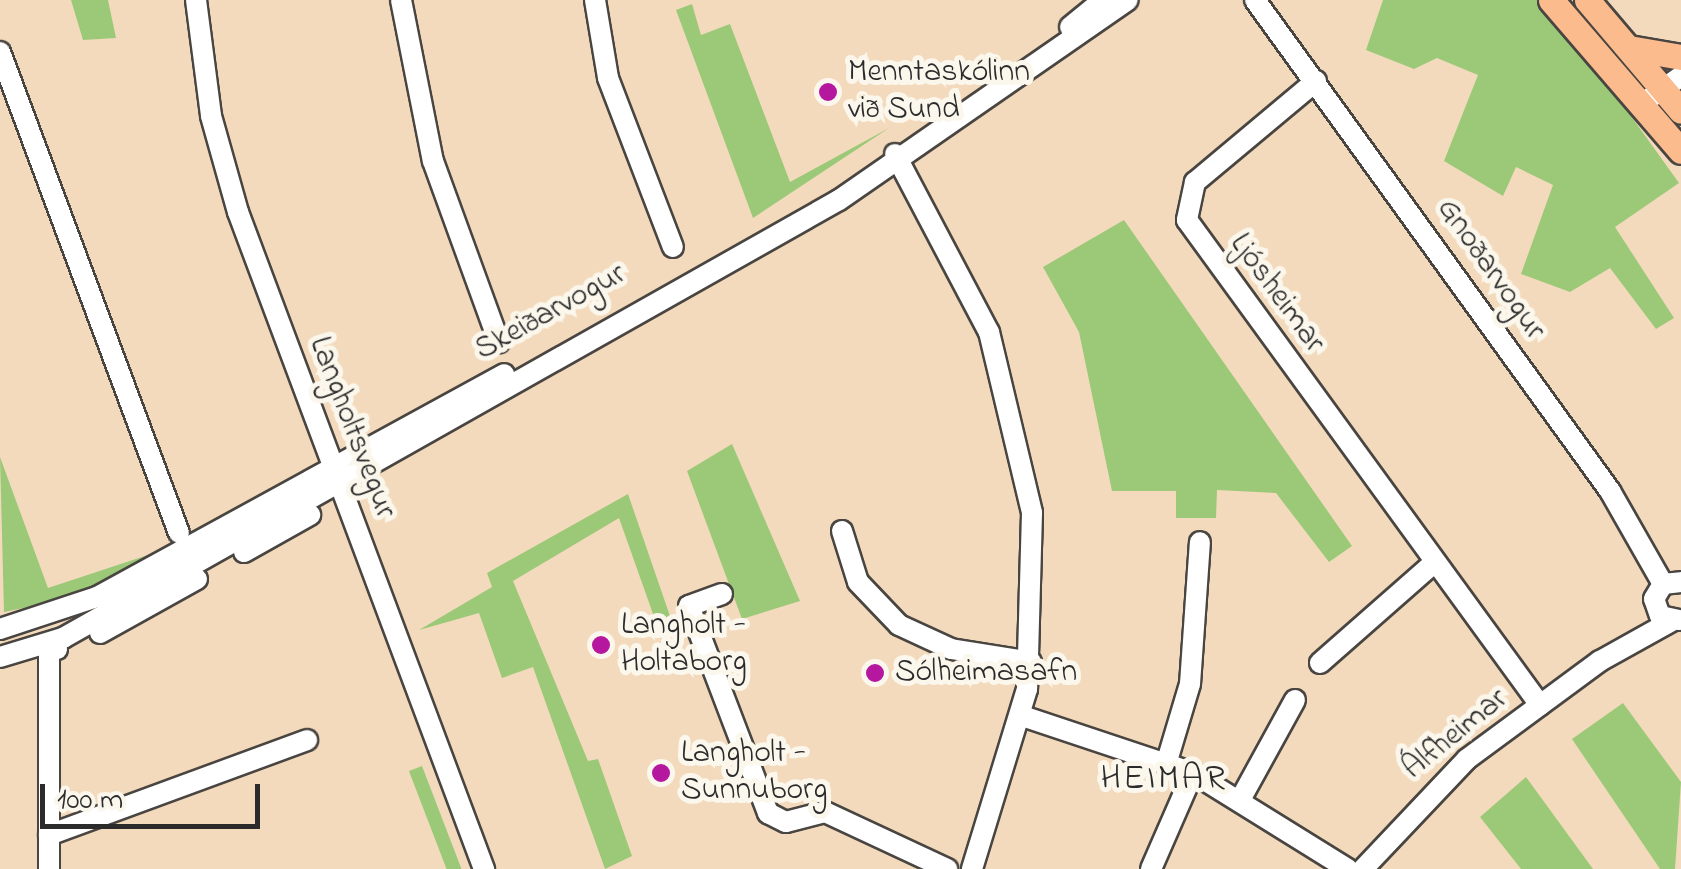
<!DOCTYPE html>
<html>
<head>
<meta charset="utf-8">
<style>
  body { margin:0 }
  #map { position:relative; width:1681px; height:869px; overflow:hidden; background:#f4dabc; font-family:"Indie Flower",sans-serif }
  div>[style] { position:absolute }
  [style*='--x'] { left:calc(var(--x)*1px); top:calc(var(--y)*1px); width:calc(var(--w)*1px); rotate:calc(var(--a)*1deg) }
  .green>* { inset:0; background:#9bc978; transform-origin:0 0 }
  .roads { filter:drop-shadow(2px 0 #494541) drop-shadow(-2px 0 #494541) drop-shadow(0 2px #494541) drop-shadow(0 -2px #494541) }
  .minor>* { height:20px; margin:-10px; padding:0 10px; transform-origin:10px; border-radius:10px; background:#fff }
  .major>* { height:25px; margin:-12.5px; padding:0 12.5px; transform-origin:12.5px; border-radius:12.5px; background:#fbbb8d }
  .dots>* { width:28px; height:28px; translate:-50% -50%; box-sizing:border-box; border:5px solid #fbf7ec; border-radius:50% }
  span { translate:-50% -50%; white-space:nowrap; text-align:center; line-height:1.15; -webkit-text-stroke:10px #fbf7ec; paint-order:stroke }
  .poi-label { font-size:32px; color:#2b2b2b }
  .left { translate:0 -50%; text-align:left }
  .street-label { font-size:32px; color:#2b2b2b }
  .neighbourhood-label { font-size:35px; color:#2b2b2b; letter-spacing:2.5px }
  .scale { position:absolute; left:40px; top:784px; width:220px; height:45px; box-sizing:border-box; border:5px solid #2b2b2b; border-top:0; padding-left:12px; font-size:30px; line-height:35px; white-space:nowrap; color:#2b2b2b; -webkit-text-stroke:8px #fbf7ec; paint-order:stroke }
</style>
</head>
<body>
<div id="map">
  <div class="green">
    <i style="clip-path:polygon(71px 0,108px 0,116px 38px,83px 40px)"></i>
    <i style="clip-path:polygon(1383px 0,1537px 0,1575px 38px,1679px 183px,1615px 227px,1674px 318px,1656px 329px,1610px 268px,1570px 292px,1521px 274px,1553px 185px,1516px 167px,1503px 196px,1444px 161px,1478px 75px,1437px 58px,1414px 69px,1366px 50px)"></i>
    <i style="clip-path:polygon(692px 4px,701px 35px,730px 24px,790px 182px,889px 128px,753px 218px,676px 10px)"></i>
    <i style="clip-path:polygon(1124px 220px,1352px 546px,1329px 562px,1276px 493px,1217px 490px,1216px 518px,1176px 518px,1176px 491px,1112px 491px,1079px 332px,1043px 267px)"></i>
    <i style="clip-path:polygon(732px 444px,800px 601px,742px 619px,687px 471px)"></i>
    <i style="clip-path:polygon(0 457px,48px 588px,163px 550px,67px 599px,4px 612px)"></i>
    <i style="clip-path:polygon(628px 494px,672px 622px,658px 628px,619px 518px,513px 581px,588px 761px,598px 759px,632px 856px,605px 869px,533px 667px,502px 678px,479px 613px,419px 630px,492px 587px,487px 573px)"></i>
    <i style="clip-path:polygon(1623px 703px,1681px 782px,1675px 869px,1660px 869px,1572px 739px)"></i>
    <i style="left:422px;top:766px;width:110px;height:14px;rotate:69deg"></i>
    <i style="clip-path:polygon(1526px 777px,1593px 869px,1521px 869px,1480px 817px)"></i>
  </div>
  <div class="roads">
    <div class="minor">
      <i style="--x:196;--y:0;--w:117;--a:82.6"></i>
      <i style="--x:211;--y:116;--w:100;--a:74.3"></i>
      <i style="--x:238;--y:212;--w:702;--a:69.47"></i>
      <i style="--x:401;--y:0;--w:164;--a:78.8"></i>
      <i style="--x:433;--y:161;--w:193;--a:70"></i>
      <i style="--x:595;--y:0;--w:79;--a:80.5"></i>
      <i style="--x:608;--y:78;--w:181;--a:69"></i>
      <i style="--x:1255;--y:0;--w:606;--a:54.13"></i>
      <i style="--x:1610;--y:491;--w:107;--a:60.3"></i>
      <i style="--x:1070;--y:27;--w:43;--a:-39.3"></i>
      <i style="--x:0;--y:52;--w:513;--a:69.59"></i>
      <i style="--x:1316;--y:81;--w:158;--a:140.1"></i>
      <i style="--x:1195;--y:182;--w:39;--a:102"></i>
      <i style="--x:1187;--y:220;--w:600;--a:53.95"></i>
      <i style="--x:1650;--y:98;--w:38;--a:-35"></i>
      <i style="--x:895;--y:154;--w:201;--a:62.2"></i>
      <i style="--x:989;--y:332;--w:186;--a:76.6"></i>
      <i style="--x:1032;--y:513;--w:176;--a:91.6"></i>
      <i style="--x:1027;--y:689;--w:188;--a:107"></i>
      <i style="--x:842;--y:531;--w:53;--a:72.6"></i>
      <i style="--x:858;--y:582;--w:59;--a:46.4"></i>
      <i style="--x:899;--y:625;--w:57;--a:24.8"></i>
      <i style="--x:951;--y:649;--w:81;--a:9.2"></i>
      <i style="--x:244;--y:552;--w:76;--a:-29.3"></i>
      <i style="--x:722;--y:594;--w:35;--a:160"></i>
      <i style="--x:689;--y:606;--w:222;--a:69.1"></i>
      <i style="--x:768;--y:813;--w:20;--a:27"></i>
      <i style="--x:786;--y:822;--w:40;--a:-14.4"></i>
      <i style="--x:825;--y:812;--w:135;--a:25"></i>
      <i style="--x:1679;--y:620;--w:19;--a:-168"></i>
      <i style="--x:1660;--y:616;--w:18;--a:-109"></i>
      <i style="--x:1654;--y:599;--w:17;--a:-59"></i>
      <i style="--x:1663;--y:584;--w:18;--a:-6"></i>
      <i style="--x:0;--y:629;--w:102;--a:-18.3"></i>
      <i style="--x:97;--y:597;--w:464;--a:-28.7"></i>
      <i style="--x:100;--y:633;--w:111;--a:-29.1"></i>
      <i style="--x:0;--y:657;--w:66;--a:-16.8"></i>
      <i style="--x:63;--y:638;--w:891;--a:-29.44"></i>
      <i style="--x:839;--y:200;--w:351;--a:-34.7"></i>
      <i style="--x:1320;--y:663;--w:153;--a:-41.3"></i>
      <i style="--x:1022;--y:716;--w:180;--a:18.4"></i>
      <i style="--x:1193;--y:773;--w:182;--a:31.8"></i>
      <i style="--x:1167;--y:761;--w:80;--a:-73.4"></i>
      <i style="--x:1190;--y:684;--w:142;--a:-86"></i>
      <i style="--x:1240;--y:800;--w:114;--a:-61.2"></i>
      <i style="--x:49;--y:835;--w:275;--a:-20.2"></i>
      <i style="--x:49;--y:869;--w:224;--a:-90"></i>
      <i style="--x:49;--y:645;--w:9;--a:27"></i>
      <i style="--x:1151;--y:869;--w:105;--a:-66.4"></i>
      <i style="--x:1363;--y:869;--w:151;--a:-46.6"></i>
      <i style="--x:1467;--y:759;--w:165;--a:-36.4"></i>
      <i style="--x:1600;--y:661;--w:82;--a:-29.1"></i>
    </div>
    <div class="major">
      <i style="--x:1551;--y:0;--w:199;--a:49.3"></i>
      <i style="--x:1587;--y:0;--w:145;--a:49.7"></i>
      <i style="--x:1629;--y:48;--w:53;--a:9.8"></i>
    </div>
  </div>
  <div class="dots">
    <i style="left:828px;top:92px;background:#b5179e"></i>
    <i style="left:601px;top:645px;background:#b5179e"></i>
    <i style="left:875px;top:673px;background:#b5179e"></i>
    <i style="left:661px;top:773px;background:#b5179e"></i>
  </div>
  <div class="poi-label">
    <span class="left" style="left:848px;top:92px">Menntaskólinn<br>við Sund</span>
    <span class="left" style="left:621px;top:645px">Langholt -<br>Holtaborg</span>
    <span class="left" style="left:895px;top:673px">Sólheimasafn</span>
    <span class="left" style="left:681px;top:773px">Langholt -<br>Sunnuborg</span>
  </div>
  <div class="street-label">
    <span style="left:1490px;top:270px;rotate:55deg">Gnoðarvogur</span>
    <span style="left:1276px;top:294px;rotate:54deg">Ljósheimar</span>
    <span style="left:551px;top:313px;rotate:-29deg">Skeiðarvogur</span>
    <span style="left:351px;top:428px;rotate:69deg">Langholtsvegur</span>
    <span style="left:1456px;top:735px;rotate:-39deg">Álfheimar</span>
  </div>
  <div class="neighbourhood-label">
    <span style="left:1164px;top:780px">HEIMAR</span>
  </div>
  <div class="scale">100 m</div>
</div>
</body>
</html>
